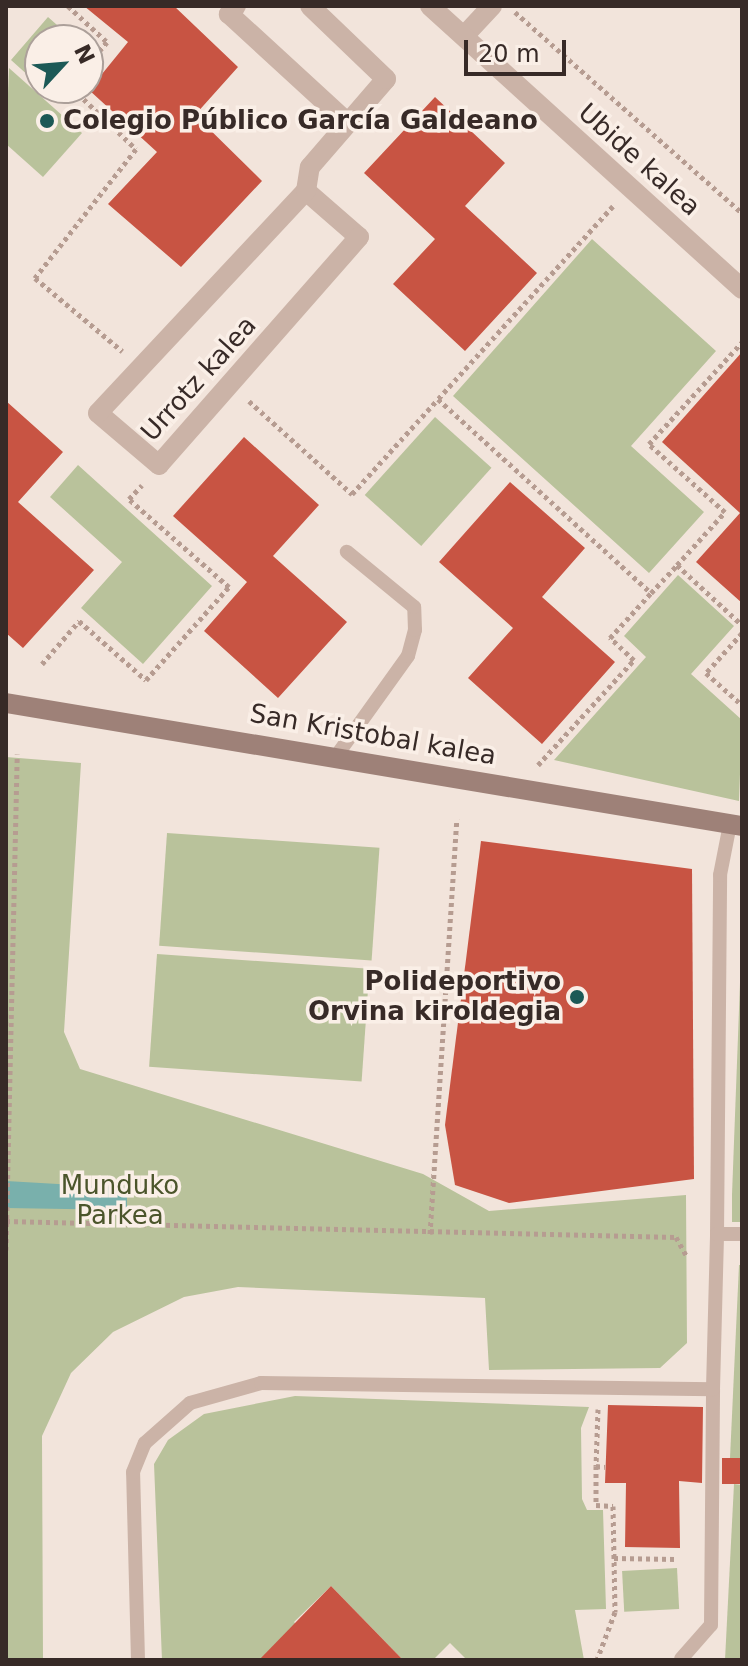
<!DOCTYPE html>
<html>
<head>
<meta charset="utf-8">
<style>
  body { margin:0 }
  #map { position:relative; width:748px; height:1666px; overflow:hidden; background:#f2e4db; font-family:"DejaVu Sans",sans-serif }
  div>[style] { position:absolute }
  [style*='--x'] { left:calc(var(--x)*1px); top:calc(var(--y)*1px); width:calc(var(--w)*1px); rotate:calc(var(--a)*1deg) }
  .green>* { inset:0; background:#b9c29b; transform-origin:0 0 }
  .water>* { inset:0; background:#79b0ac }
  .building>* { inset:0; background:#c85443; transform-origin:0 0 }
  .path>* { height:5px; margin-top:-2.5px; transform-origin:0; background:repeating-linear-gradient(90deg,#b69c91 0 4px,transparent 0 8px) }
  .service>* { height:14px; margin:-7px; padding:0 7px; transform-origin:7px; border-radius:7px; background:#cbb3a7 }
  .minor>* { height:20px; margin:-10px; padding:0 10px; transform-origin:10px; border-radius:10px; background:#cbb3a7 }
  .tertiary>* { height:20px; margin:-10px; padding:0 10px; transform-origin:10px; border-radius:10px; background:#cbb3a7 }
  .secondary>* { height:20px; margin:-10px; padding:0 10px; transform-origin:10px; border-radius:10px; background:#9e8178 }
  .dots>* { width:22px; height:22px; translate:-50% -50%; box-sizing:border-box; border:4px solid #faefe7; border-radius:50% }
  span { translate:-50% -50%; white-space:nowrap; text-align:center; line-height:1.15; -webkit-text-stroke:7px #faefe7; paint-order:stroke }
  .poi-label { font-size:26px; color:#372a27; font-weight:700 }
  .left { translate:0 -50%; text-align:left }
  .right { translate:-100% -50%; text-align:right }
  .street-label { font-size:26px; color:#372a27 }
  .park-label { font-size:26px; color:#4b552b }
  .frame { position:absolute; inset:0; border:8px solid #372a27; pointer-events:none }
  .north { position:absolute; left:24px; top:24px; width:80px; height:80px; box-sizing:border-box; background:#faefe7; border:2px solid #aca09a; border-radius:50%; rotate:64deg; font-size:22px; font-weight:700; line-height:32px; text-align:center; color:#372a27 }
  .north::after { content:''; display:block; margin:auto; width:28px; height:36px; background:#1c5956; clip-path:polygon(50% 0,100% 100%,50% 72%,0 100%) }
  .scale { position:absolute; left:464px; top:40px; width:102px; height:36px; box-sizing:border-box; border:4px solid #372a27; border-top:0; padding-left:10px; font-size:24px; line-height:28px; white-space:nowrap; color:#372a27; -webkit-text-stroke:6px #faefe7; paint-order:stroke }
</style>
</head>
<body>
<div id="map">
  <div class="green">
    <i style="clip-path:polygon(48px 17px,74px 40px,40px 40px,40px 86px,11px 60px)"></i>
    <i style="clip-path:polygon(9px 68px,82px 133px,43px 177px,6px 144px)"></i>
    <i style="clip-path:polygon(592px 239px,716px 351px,631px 446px,704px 512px,649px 573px,453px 396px)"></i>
    <i style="left:435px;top:417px;width:76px;height:105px;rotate:42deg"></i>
    <i style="clip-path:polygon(78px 465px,212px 586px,143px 664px,81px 608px,122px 562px,50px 497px)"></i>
    <i style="clip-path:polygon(678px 575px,734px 626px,691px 674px,742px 720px,739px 801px,554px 760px,646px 657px,624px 636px)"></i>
    <i style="clip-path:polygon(6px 757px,81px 763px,64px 1032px,80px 1069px,423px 1174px,489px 1211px,686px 1195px,687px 1343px,660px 1368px,489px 1370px,485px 1298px,238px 1287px,184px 1297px,113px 1332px,71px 1373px,42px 1436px,43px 1660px,6px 1660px)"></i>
    <i style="left:167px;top:833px;width:213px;height:113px;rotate:4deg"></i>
    <i style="clip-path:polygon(742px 930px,742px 1222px,732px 1222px,732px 1195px)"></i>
    <i style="left:157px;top:954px;width:213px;height:113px;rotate:4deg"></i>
    <i style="clip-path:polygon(739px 1265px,742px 1265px,742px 1458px,730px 1458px)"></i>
    <i style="clip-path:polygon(295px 1396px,589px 1407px,581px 1428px,582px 1499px,587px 1510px,603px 1510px,606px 1609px,575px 1610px,584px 1660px,467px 1660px,450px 1643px,433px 1660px,403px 1660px,331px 1586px,294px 1622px,330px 1660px,162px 1660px,154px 1464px,168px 1440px,204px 1414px)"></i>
    <i style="clip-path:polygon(734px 1484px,742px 1485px,742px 1660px,725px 1660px)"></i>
    <i style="left:677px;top:1568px;width:41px;height:55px;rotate:87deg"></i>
  </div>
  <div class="water">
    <i style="clip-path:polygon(6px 1181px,127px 1188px,127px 1210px,6px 1208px)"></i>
  </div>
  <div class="building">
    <i style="clip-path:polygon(84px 6px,174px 6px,238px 67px,195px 115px,262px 181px,181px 267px,108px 204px,157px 152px,89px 90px,128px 42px)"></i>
    <i style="clip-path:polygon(435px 97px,505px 163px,465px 206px,537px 273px,465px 351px,393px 284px,435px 239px,364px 173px)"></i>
    <i style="clip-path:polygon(742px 352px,742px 603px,696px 562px,740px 513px,662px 442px)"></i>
    <i style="clip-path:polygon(6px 401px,63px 452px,18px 502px,94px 570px,23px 648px,6px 633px)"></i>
    <i style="clip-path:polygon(244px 437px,319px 505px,273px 556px,347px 622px,278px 698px,204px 631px,247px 582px,173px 516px)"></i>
    <i style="clip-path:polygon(510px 482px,585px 548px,542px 597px,615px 662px,542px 744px,468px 678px,513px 628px,439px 562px)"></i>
    <i style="clip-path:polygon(481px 841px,692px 869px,694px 1179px,509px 1203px,455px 1185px,445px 1125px)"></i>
    <i style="clip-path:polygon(608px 1405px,703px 1407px,702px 1483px,679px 1481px,680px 1548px,625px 1547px,626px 1483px,605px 1483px)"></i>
    <i style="left:722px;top:1458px;width:20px;height:26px"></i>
    <i style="clip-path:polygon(331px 1586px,403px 1660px,259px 1660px)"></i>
  </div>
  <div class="path">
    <i style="--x:68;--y:6;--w:53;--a:42.7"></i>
    <i style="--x:107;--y:42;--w:29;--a:131"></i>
    <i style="--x:515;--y:12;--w:303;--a:41.5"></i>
    <i style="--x:72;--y:88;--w:88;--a:43.6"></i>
    <i style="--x:136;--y:149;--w:164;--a:128.1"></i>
    <i style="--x:35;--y:278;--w:114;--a:40"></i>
    <i style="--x:613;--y:206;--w:261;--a:132.2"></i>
    <i style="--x:438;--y:399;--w:288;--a:42.3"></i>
    <i style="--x:651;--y:593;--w:38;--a:-47"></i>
    <i style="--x:677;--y:565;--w:88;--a:42.7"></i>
    <i style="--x:249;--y:401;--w:139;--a:42.1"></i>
    <i style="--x:352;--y:494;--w:128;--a:-47.8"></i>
    <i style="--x:677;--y:565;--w:72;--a:-47.8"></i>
    <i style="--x:725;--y:512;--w:102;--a:-138.2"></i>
    <i style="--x:649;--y:444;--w:138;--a:-47.6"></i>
    <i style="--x:742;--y:633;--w:54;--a:132"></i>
    <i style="--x:706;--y:673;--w:48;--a:41.6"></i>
    <i style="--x:42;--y:664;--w:57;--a:-49.3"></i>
    <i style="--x:79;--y:621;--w:89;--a:41.4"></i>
    <i style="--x:146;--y:680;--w:125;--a:-48.3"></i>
    <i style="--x:229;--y:587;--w:133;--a:-138.7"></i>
    <i style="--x:129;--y:499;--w:19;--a:-47"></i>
    <i style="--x:538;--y:765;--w:142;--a:-47.6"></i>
    <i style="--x:634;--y:660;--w:33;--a:-137"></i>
    <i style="--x:610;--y:638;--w:61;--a:-47.7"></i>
    <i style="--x:6;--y:1221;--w:670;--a:1.37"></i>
    <i style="--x:676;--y:1237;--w:21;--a:61"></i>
    <i style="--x:430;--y:1234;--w:416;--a:-86.3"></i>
    <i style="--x:6;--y:1250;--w:496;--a:-88.7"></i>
    <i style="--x:598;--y:1409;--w:57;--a:92"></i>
    <i style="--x:596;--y:1466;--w:9;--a:6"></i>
    <i style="--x:596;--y:1466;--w:39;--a:90"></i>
    <i style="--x:596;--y:1505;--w:17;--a:3"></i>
    <i style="--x:613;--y:1506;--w:106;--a:88.9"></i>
    <i style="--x:615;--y:1612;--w:51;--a:110.6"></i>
    <i style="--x:614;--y:1558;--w:62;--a:0.9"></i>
  </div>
  <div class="service">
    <i style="--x:337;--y:755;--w:122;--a:-54.4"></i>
    <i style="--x:408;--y:656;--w:27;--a:-75"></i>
    <i style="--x:415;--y:630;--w:23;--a:-92"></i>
    <i style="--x:414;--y:607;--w:87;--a:-140.6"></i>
    <i style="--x:717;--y:1234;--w:359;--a:-89.5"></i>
    <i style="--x:720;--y:875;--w:52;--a:-78.9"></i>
    <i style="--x:681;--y:1659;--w:45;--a:-48.6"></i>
    <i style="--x:711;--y:1625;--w:236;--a:-89.5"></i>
    <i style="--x:138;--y:1660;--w:188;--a:-91.5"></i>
    <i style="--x:133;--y:1472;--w:31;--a:-68"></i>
    <i style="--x:145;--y:1443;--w:60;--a:-41.6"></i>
    <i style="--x:190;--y:1403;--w:74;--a:-15.7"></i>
    <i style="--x:261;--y:1383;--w:452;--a:0.8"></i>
    <i style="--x:713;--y:1389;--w:155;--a:-88.5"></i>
    <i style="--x:717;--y:1234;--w:25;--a:0"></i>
  </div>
  <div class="minor">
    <i style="--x:236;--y:6;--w:11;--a:131"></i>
    <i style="--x:229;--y:14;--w:161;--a:42.5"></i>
    <i style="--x:348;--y:123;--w:58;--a:-49.2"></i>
    <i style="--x:386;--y:79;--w:105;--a:-136.2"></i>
    <i style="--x:464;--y:36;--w:41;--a:-47"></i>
    <i style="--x:306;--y:191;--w:70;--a:41"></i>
    <i style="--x:359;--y:237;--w:303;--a:131.3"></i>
    <i style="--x:159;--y:465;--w:80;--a:-139.6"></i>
    <i style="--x:98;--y:413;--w:304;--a:-46.9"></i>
    <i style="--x:306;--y:191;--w:24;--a:-81"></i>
    <i style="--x:310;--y:167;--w:58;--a:-49.2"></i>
  </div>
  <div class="tertiary">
    <i style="--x:430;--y:6;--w:421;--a:42.2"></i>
  </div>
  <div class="secondary">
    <i style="--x:6;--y:703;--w:746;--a:9.49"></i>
  </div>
  <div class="dots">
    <i style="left:47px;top:121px;background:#1c5956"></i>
    <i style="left:577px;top:997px;background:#1c5956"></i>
  </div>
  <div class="poi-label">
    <span class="left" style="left:63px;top:121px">Colegio Público García Galdeano</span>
    <span class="right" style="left:561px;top:997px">Polideportivo<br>Orvina kiroldegia</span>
  </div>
  <div class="street-label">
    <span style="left:639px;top:160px;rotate:42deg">Ubide kalea</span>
    <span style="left:199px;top:379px;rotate:-48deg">Urrotz kalea</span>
    <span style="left:373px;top:735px;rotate:10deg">San Kristobal kalea</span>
  </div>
  <div class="park-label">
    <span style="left:120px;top:1201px">Munduko<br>Parkea</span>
  </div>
  <div class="frame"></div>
  <div class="north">N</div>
  <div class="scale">20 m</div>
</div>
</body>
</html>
